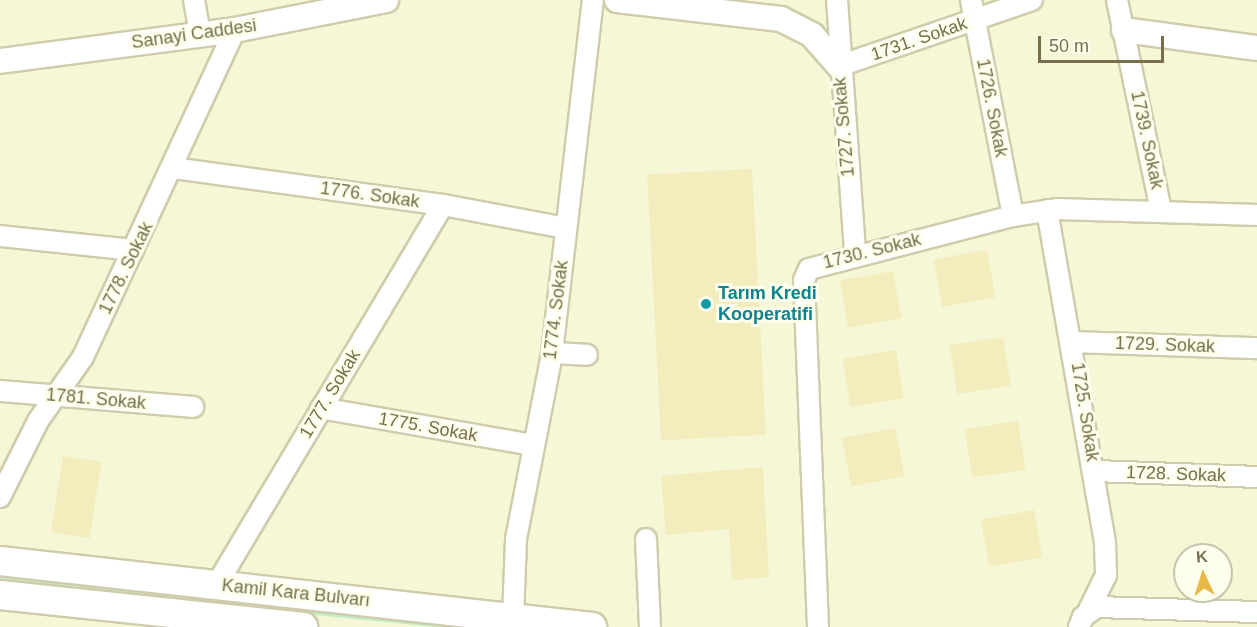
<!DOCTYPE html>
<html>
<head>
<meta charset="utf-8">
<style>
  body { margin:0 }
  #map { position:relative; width:1257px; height:627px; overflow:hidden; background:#fbfde5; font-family:Arial,sans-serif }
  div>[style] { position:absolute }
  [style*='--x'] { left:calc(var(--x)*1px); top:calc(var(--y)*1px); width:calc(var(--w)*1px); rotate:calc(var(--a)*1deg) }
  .residential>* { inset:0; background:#f5f7d6 }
  .green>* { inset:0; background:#c3ebc6 }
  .building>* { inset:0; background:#f3ecbc; transform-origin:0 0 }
  .roads { filter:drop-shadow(2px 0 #cfccab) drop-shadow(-2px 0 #cfccab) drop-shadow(0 2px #cfccab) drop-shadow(0 -2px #cfccab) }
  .minor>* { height:20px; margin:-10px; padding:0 10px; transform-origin:10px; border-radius:10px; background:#fff }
  .tertiary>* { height:24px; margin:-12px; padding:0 12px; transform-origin:12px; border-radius:12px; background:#fff }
  .secondary>* { height:28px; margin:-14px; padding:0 14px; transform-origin:14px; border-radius:14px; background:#fff }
  .dots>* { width:16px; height:16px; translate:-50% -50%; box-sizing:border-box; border:3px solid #fdffec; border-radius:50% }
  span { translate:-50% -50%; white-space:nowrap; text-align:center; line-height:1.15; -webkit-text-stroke:6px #fdffec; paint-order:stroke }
  .street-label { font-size:18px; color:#766f49 }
  .culture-label { font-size:18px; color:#0d838f; font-weight:700 }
  .left { translate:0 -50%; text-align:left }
  .north { position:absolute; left:1173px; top:543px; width:60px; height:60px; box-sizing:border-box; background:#fdffec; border:2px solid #c7c5ab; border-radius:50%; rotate:356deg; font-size:16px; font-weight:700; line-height:24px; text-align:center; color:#766f49 }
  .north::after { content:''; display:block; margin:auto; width:21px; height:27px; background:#e9b947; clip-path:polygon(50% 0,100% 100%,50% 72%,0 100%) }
  .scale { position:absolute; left:1038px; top:36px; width:126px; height:27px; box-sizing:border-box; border:3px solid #766f49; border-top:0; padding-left:8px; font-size:18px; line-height:21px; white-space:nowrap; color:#766f49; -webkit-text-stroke:4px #fdffec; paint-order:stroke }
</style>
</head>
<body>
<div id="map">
  <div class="residential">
    <i style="clip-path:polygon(evenodd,0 0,1257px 0,1257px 627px,0 627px,0 0,1185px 555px,1221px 555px,1221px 591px,1185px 591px,1185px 555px)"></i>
  </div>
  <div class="green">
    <i style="clip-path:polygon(0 576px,104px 587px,495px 627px,435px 627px,228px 606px,0 581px)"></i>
  </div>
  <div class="building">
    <i style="left:752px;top:169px;width:266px;height:105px;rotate:87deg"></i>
    <i style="left:987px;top:250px;width:48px;height:54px;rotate:80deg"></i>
    <i style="left:893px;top:271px;width:48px;height:54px;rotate:80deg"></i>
    <i style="left:1003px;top:337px;width:49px;height:54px;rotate:81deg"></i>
    <i style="left:896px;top:350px;width:49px;height:54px;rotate:81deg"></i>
    <i style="left:1018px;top:421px;width:49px;height:54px;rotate:81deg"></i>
    <i style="left:895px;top:428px;width:49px;height:54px;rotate:79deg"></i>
    <i style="left:63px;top:456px;width:39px;height:77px;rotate:9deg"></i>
    <i style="clip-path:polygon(763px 467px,769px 577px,732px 580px,729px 529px,666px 535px,661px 476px)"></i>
    <i style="left:1034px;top:510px;width:48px;height:54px;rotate:80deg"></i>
  </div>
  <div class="roads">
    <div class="minor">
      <i style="--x:194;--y:0;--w:36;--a:80"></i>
      <i style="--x:837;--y:0;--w:255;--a:85.9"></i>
      <i style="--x:971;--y:0;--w:220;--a:79"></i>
      <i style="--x:1117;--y:0;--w:215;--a:78.2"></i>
      <i style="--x:839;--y:66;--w:204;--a:-18.9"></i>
      <i style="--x:173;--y:168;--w:273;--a:7.8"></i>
      <i style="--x:443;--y:205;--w:125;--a:10.6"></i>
      <i style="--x:1047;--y:210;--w:339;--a:80.1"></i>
      <i style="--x:1105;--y:544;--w:31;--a:88"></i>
      <i style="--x:1106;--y:575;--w:39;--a:116"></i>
      <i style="--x:0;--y:236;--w:134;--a:6"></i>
      <i style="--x:1074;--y:342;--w:183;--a:1.9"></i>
      <i style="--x:552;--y:353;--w:35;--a:3"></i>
      <i style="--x:0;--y:391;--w:194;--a:4.7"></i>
      <i style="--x:321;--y:408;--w:216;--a:9.9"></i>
      <i style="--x:1095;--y:471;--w:162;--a:2.1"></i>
      <i style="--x:0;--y:497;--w:85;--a:-63.4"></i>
      <i style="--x:38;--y:421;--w:78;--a:-54.9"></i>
      <i style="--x:83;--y:357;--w:361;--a:-65.1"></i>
      <i style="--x:646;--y:539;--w:88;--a:87.4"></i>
      <i style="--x:217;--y:584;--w:441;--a:-59.2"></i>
      <i style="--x:513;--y:618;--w:79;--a:-87.8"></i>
      <i style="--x:516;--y:539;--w:189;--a:-79"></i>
      <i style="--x:552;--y:353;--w:355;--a:-83.4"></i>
      <i style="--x:818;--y:627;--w:347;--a:-92.3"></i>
      <i style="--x:804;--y:280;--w:12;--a:-66"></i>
      <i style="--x:809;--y:269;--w:211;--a:-14.6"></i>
      <i style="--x:1013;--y:216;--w:46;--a:-8.8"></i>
      <i style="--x:1058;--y:209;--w:199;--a:1.7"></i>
      <i style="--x:1079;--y:627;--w:11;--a:-68"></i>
      <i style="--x:1083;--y:617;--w:17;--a:-36"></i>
      <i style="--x:1097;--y:607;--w:160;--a:1.8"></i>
    </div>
    <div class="tertiary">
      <i style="--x:617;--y:0;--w:165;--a:6.6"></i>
      <i style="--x:781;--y:19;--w:35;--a:27"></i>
      <i style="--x:812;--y:35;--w:41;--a:48.9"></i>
      <i style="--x:1124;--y:30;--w:134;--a:7.7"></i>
      <i style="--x:0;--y:61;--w:237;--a:-7.5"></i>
      <i style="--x:235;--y:30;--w:154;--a:-11.2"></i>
    </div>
    <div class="secondary">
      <i style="--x:0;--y:561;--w:596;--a:6.36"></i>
      <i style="--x:0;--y:595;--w:305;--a:6"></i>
    </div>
  </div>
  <div class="dots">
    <i style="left:706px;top:304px;background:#0f9aa8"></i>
  </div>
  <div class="street-label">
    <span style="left:194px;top:34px;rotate:-8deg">Sanayi Caddesi</span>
    <span style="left:919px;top:39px;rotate:-19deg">1731. Sokak</span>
    <span style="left:992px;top:108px;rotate:79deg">1726. Sokak</span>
    <span style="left:844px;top:127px;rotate:-95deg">1727. Sokak</span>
    <span style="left:1147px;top:140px;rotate:78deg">1739. Sokak</span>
    <span style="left:370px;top:195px;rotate:8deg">1776. Sokak</span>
    <span style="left:872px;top:251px;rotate:-14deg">1730. Sokak</span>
    <span style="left:126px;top:268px;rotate:-64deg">1778. Sokak</span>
    <span style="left:556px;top:310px;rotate:-83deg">1774. Sokak</span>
    <span style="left:1165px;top:345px;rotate:2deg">1729. Sokak</span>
    <span style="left:330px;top:394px;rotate:-59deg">1777. Sokak</span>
    <span style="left:96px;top:399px;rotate:5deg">1781. Sokak</span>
    <span style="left:1085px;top:412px;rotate:81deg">1725. Sokak</span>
    <span style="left:428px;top:427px;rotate:10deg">1775. Sokak</span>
    <span style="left:1176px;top:474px;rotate:2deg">1728. Sokak</span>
    <span style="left:296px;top:593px;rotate:6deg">Kamil Kara Bulvarı</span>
  </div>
  <div class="culture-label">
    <span class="left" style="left:718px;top:304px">Tarım Kredi<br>Kooperatifi</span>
  </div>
  <div class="north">K</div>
  <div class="scale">50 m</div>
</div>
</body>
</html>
